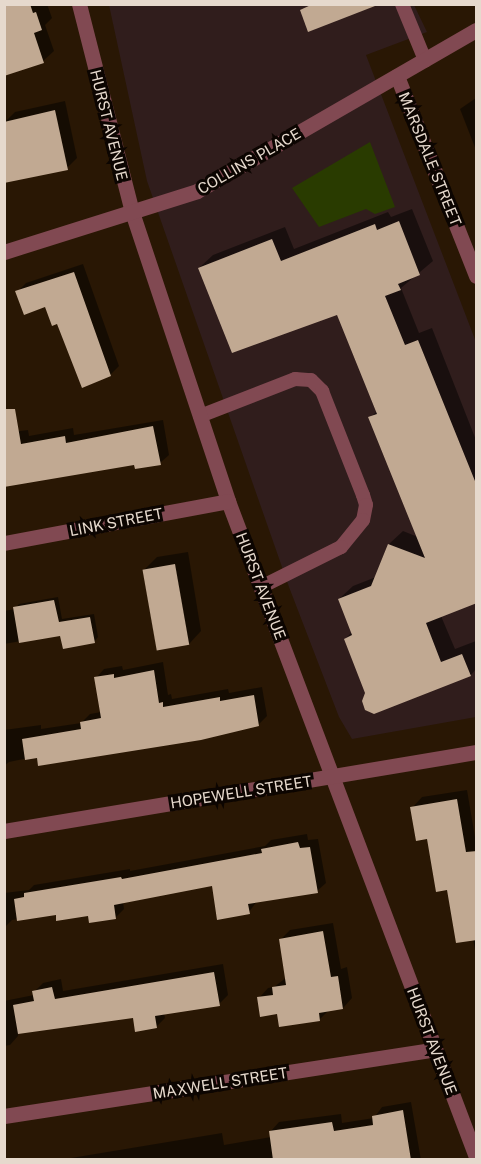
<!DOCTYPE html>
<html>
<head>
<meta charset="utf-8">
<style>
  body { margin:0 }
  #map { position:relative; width:481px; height:1164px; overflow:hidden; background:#291704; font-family:"Public Sans",sans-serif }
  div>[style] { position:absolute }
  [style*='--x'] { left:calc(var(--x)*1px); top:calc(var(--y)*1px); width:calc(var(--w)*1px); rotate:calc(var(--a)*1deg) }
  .education>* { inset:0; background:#301d1c }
  .green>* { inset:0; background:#293b00 }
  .shadow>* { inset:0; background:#0007 }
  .building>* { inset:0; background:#c1a992; transform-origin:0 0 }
  .lane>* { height:14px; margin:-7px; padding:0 7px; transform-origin:7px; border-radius:7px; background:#814952 }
  .street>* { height:15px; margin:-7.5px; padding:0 7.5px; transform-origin:7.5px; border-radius:7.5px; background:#814952 }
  span { translate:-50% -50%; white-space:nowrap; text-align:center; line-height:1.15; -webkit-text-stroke:6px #0c0501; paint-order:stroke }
  .street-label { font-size:15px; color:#e6d9cd }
  .frame { position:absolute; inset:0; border:6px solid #e6d9cd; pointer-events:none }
</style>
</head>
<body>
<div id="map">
  <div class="education">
    <i style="clip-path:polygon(109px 5px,414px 5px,427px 32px,366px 55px,476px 342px,476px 717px,352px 739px,339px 717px,289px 587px,147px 181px)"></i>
  </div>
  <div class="green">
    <i style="clip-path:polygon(370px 142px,395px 207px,375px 214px,366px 209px,319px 227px,292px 188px)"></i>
  </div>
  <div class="shadow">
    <i style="clip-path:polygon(4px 4px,47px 4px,52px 18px,45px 25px,54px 51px,43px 61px,4px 73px)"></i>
    <i style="clip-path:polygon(476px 98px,476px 150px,460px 109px)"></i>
    <i style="clip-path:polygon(65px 101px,77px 158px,67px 168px,5px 122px,15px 112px)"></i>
    <i style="clip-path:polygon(412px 209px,433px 261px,401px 288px,419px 333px,432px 328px,476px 440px,476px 602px,441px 616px,455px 649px,476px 641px,476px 672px,476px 669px,471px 675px,374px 713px,345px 639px,352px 632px,339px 599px,353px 586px,376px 577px,389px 544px,403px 531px,418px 537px,370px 418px,377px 411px,338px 313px,199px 268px,213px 255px,285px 227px,294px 249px,388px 212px,391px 217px)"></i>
    <i style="clip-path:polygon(83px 264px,119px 366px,110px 375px,58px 322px,46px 305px,17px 292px,26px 283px)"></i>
    <i style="clip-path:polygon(163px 420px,169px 455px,160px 463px,136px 463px,4px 484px,4px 433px,28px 430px,29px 436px,73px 428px,74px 435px)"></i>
    <i style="clip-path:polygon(188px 552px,201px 631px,189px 644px,144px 570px,157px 557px)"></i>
    <i style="clip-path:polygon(58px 597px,62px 619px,94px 614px,98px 637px,94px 642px,61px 634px,4px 644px,4px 611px,15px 609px,19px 604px)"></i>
    <i style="clip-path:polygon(163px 662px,168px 695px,171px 694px,172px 699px,228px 689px,229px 693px,262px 687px,267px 716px,258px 725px,38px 756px,9px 762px,4px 766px,4px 730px,41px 725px,41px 729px,81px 723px,90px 714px,101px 712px,96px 678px,104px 669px,122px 666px,123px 670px)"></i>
    <i style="clip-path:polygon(467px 790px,476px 843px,476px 955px,473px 939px,428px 837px,412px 808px,422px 797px)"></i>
    <i style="clip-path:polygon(307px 834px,308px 840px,318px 839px,326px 883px,317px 891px,257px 901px,249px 912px,213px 884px,123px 902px,124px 909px,115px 918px,57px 913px,12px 920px,4px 928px,4px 893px,29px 890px,34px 885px,130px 869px,130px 871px,265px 846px,271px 840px)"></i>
    <i style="clip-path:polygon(333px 923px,341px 969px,347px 967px,352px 998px,343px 1008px,329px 1010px,320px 1019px,278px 1012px,259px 998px,268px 988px,274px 987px,287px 977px,280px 940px,290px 930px)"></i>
    <i style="clip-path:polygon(223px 964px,228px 995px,219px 1004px,164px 1013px,165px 1018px,156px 1027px,134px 1016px,18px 1032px,18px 1036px,10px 1045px,4px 1046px,4px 1001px,34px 995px,34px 992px,43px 983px,61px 979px,63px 991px)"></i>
    <i style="clip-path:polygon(411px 1102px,421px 1160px,59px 1160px,222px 1133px,224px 1145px,271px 1137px,271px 1131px,279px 1122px,341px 1114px,342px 1123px,374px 1118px,382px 1107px)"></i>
  </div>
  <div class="building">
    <i style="clip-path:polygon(4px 4px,30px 4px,33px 13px,36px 12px,42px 30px,34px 33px,44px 63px,4px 76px)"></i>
    <i style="clip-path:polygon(313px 4px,375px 4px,375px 6px,308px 32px,300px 10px)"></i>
    <i style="clip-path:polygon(55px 110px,68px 170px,4px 183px,4px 122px)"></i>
    <i style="clip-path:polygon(399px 221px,420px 275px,398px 284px,401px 290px,385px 296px,405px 345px,418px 340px,477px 486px,477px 603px,426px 623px,441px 662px,462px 654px,471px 676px,374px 714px,365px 710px,362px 701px,365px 693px,344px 639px,352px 635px,338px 599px,371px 586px,388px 544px,425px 558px,368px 417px,377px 414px,337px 315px,232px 353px,198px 268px,272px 239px,281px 261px,375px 224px,377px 230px)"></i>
    <i style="clip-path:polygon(74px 272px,111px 376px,82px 388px,57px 324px,52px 326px,45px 307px,24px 315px,15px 291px)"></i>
    <i style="clip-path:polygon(4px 409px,15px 409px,21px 444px,65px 436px,66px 443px,153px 426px,161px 465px,135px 469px,134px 465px,4px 487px)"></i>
    <i style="left:175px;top:564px;width:82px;height:33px;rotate:80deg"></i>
    <i style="clip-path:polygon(54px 600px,59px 622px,90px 617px,95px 643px,63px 649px,60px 636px,19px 643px,13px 607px)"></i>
    <i style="clip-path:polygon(154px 670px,159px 703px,163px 702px,163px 707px,220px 697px,220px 701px,254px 695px,259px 726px,201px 740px,38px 766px,37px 758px,25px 760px,22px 739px,81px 729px,80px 722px,101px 718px,94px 677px,114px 674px,114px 678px)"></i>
    <i style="clip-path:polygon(457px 799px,466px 852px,477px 851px,477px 940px,456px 943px,447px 890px,436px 892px,427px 839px,416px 841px,410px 807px)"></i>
    <i style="clip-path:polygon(298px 842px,300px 848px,310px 847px,318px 893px,248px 904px,250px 914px,217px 920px,212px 886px,114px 905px,116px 919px,89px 923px,88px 916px,56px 921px,56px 915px,17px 921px,14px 899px,24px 897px,24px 893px,121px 877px,122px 879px,262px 853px,261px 849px)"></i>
    <i style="clip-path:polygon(323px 931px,331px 977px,338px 976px,343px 1009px,319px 1013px,320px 1021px,279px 1027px,277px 1014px,260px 1017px,257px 997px,273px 995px,272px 987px,286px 985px,279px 939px)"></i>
    <i style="clip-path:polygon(214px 972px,220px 1006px,155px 1016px,157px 1028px,135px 1032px,133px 1018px,18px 1034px,13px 1005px,34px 1001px,32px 991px,52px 987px,55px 999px)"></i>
    <i style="clip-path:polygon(403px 1110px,411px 1160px,273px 1160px,269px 1131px,332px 1122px,334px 1131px,373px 1125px,372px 1116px)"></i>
  </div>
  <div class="lane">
    <i style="--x:402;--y:4;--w:61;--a:67.7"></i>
    <i style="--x:200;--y:416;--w:102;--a:-21.3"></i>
    <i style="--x:295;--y:379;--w:16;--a:4"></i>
    <i style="--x:311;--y:380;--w:16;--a:45"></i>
    <i style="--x:322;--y:391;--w:112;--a:68.5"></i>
    <i style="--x:363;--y:495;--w:10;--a:73"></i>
    <i style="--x:366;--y:505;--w:15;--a:101"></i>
    <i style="--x:363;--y:520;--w:35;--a:129"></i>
    <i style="--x:341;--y:547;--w:89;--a:153.4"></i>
  </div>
  <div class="street">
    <i style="--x:79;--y:4;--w:215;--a:75.7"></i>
    <i style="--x:132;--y:212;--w:305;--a:71.6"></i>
    <i style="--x:228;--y:501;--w:701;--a:69.29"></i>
    <i style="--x:397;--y:76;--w:215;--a:68.4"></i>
    <i style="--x:4;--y:252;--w:202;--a:-17.5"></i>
    <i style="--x:197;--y:191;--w:322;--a:-30"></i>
    <i style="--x:4;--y:543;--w:228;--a:-10.6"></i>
    <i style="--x:4;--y:831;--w:479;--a:-9.5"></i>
    <i style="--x:4;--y:1116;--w:436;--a:-8.8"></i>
  </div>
  <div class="street-label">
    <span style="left:109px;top:125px;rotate:76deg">HURST AVENUE</span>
    <span style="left:430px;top:159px;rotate:68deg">MARSDALE STREET</span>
    <span style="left:249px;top:161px;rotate:-30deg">COLLINS PLACE</span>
    <span style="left:116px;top:522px;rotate:-11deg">LINK STREET</span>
    <span style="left:261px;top:586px;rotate:69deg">HURST AVENUE</span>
    <span style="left:241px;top:792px;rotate:-9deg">HOPEWELL STREET</span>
    <span style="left:432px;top:1041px;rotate:69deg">HURST AVENUE</span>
    <span style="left:220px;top:1083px;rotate:-9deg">MAXWELL STREET</span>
  </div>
  <div class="frame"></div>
</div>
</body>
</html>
